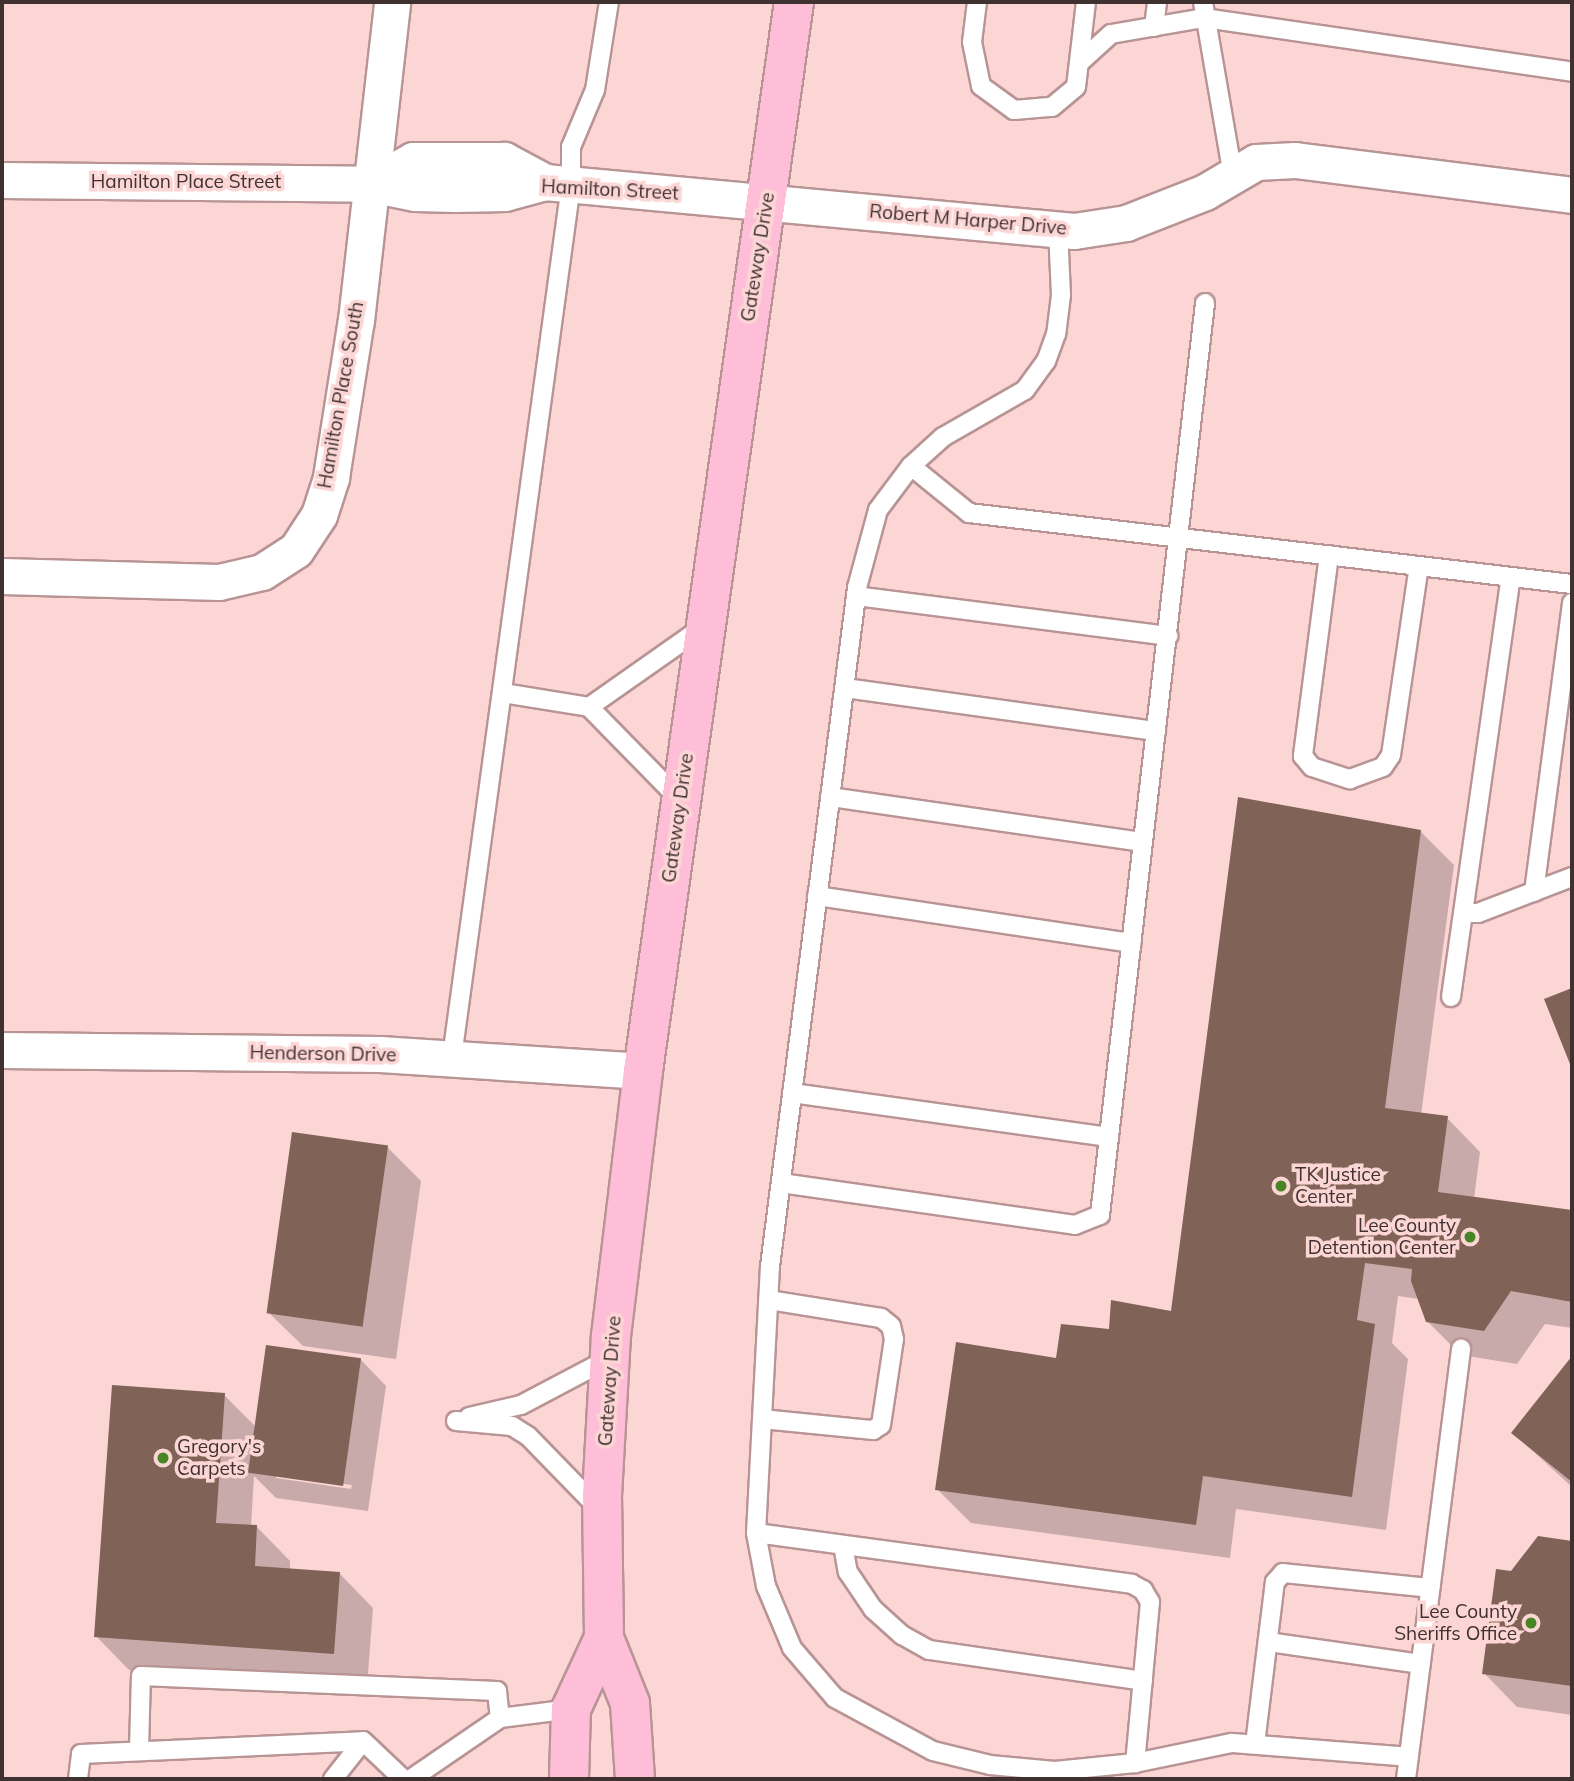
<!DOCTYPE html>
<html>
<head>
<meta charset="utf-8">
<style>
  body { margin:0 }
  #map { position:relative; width:1574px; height:1781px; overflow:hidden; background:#fcd5d5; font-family:Mulish,sans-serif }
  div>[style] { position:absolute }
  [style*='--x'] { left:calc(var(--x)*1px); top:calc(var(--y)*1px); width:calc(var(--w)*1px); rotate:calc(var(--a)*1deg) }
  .shadow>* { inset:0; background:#0003 }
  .building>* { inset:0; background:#806256; transform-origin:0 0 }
  .roads { filter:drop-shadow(2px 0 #b89494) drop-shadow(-2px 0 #b89494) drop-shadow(0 2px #b89494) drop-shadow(0 -2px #b89494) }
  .service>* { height:18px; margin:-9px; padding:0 9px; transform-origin:9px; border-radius:9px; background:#fff }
  .minor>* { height:35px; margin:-17.5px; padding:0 17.5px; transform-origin:17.5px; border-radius:17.5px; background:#fff }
  .trunk>* { height:38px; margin:-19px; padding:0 19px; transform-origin:19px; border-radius:19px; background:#febed7 }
  .dots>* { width:19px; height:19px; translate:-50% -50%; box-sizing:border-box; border:4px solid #fcd5d5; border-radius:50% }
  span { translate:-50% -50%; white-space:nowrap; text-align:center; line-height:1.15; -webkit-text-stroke:7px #fcd5d5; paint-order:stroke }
  .street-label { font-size:19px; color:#403131 }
  .poi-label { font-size:19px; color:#403131 }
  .left { translate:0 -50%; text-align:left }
  .right { translate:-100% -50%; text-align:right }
  .frame { position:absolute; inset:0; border:4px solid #403131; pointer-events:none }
</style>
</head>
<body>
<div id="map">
  <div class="shadow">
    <i style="clip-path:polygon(1420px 831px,1454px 865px,1421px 1115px,1447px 1118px,1480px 1152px,1474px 1199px,1572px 1212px,1572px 1328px,1545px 1324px,1517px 1364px,1461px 1355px,1427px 1321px,1419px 1299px,1398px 1296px,1392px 1343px,1408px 1359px,1386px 1530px,1236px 1509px,1230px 1558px,971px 1523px,937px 1489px,1057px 1360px,1110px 1331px,1173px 1313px)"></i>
    <i style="clip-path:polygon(387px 1147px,421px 1181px,396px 1359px,303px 1346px,269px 1313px)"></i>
    <i style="clip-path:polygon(1572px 1359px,1572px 1487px,1513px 1433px)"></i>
    <i style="clip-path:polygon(evenodd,361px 1360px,386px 1386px,368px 1511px,276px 1498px,254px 1476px,251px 1527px,257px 1527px,290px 1561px,290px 1570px,340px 1574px,373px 1608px,367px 1687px,129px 1670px,96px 1636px,224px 1395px,256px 1427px,361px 1360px,276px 1475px,352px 1485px,351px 1489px,276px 1478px,276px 1475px)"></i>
    <i style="clip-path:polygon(1538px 1538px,1572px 1543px,1572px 1715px,1517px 1707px,1484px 1673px,1512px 1573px)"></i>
  </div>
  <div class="building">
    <i style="clip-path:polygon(1238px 797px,1421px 830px,1385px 1108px,1448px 1116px,1438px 1192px,1572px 1210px,1572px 1302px,1511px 1291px,1484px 1331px,1426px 1322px,1411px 1281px,1412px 1269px,1365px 1263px,1357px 1320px,1375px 1324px,1352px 1497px,1203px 1476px,1196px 1525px,935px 1490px,956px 1342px,1056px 1358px,1061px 1324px,1109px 1329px,1111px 1300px,1171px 1311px)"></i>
    <i style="clip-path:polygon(1572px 988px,1572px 1069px,1544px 999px)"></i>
    <i style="left:292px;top:1132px;width:97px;height:183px;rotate:8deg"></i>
    <i style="left:266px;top:1345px;width:96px;height:129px;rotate:8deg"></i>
    <i style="clip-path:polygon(1572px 1356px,1572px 1482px,1511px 1433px)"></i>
    <i style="clip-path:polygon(112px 1385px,225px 1393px,216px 1523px,257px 1525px,255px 1566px,340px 1572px,334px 1654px,94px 1637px)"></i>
    <i style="clip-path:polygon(1538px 1536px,1572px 1541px,1572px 1686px,1482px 1674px,1496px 1569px,1511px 1571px)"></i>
  </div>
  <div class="roads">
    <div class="service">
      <i style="--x:977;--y:2;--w:40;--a:97.1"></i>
      <i style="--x:972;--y:42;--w:45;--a:78.4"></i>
      <i style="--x:981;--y:86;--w:41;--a:36"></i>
      <i style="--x:1014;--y:110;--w:38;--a:-5"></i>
      <i style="--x:1052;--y:107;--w:31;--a:-40"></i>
      <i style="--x:1076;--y:87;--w:86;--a:-83.3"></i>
      <i style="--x:1203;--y:2;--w:177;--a:80.2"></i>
      <i style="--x:1154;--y:27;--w:25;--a:-83"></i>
      <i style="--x:1079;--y:63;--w:43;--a:-42.2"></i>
      <i style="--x:1111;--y:34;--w:94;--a:-9.8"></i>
      <i style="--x:1204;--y:18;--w:372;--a:8.3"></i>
      <i style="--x:1058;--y:229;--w:66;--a:87.4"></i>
      <i style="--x:1061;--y:295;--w:39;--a:97"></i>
      <i style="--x:1056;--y:334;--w:29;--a:110"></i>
      <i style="--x:1046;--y:361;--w:36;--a:126"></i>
      <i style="--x:1025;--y:390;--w:95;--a:150.2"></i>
      <i style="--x:943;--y:437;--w:43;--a:137.8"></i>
      <i style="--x:911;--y:466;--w:55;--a:126.9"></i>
      <i style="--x:878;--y:510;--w:81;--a:105.1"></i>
      <i style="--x:857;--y:588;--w:684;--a:97.31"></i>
      <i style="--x:770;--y:1266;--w:267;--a:93"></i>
      <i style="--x:756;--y:1533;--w:54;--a:79.3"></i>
      <i style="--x:766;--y:1586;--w:67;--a:67.2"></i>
      <i style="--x:792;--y:1648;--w:66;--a:49.3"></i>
      <i style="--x:835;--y:1698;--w:111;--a:28.4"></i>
      <i style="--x:933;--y:1751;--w:59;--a:13.8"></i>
      <i style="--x:990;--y:1765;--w:65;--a:5.3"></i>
      <i style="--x:1055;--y:1771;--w:80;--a:-5.7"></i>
      <i style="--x:1135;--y:1763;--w:99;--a:-11.7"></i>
      <i style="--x:1232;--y:1743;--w:177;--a:4.5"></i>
      <i style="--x:911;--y:466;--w:75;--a:39"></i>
      <i style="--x:969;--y:513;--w:607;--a:6.72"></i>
      <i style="--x:1329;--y:555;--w:203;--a:97.4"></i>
      <i style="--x:1303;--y:756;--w:14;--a:51"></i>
      <i style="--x:1312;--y:767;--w:40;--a:18"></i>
      <i style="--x:1350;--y:779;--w:35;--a:-20"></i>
      <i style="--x:1383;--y:767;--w:14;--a:-56"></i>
      <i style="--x:1391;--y:755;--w:191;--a:-81.6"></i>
      <i style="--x:856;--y:596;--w:315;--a:7.3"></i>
      <i style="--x:845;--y:688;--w:314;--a:7.9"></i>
      <i style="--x:503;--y:693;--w:87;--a:9.2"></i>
      <i style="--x:589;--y:707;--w:132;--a:45.6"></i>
      <i style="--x:589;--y:707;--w:139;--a:-35.1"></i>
      <i style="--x:830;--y:797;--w:316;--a:8.2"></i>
      <i style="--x:1534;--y:892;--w:292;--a:-82.5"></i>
      <i style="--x:817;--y:896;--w:318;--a:8.5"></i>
      <i style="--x:1464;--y:913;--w:14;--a:0"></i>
      <i style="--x:1478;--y:913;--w:101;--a:-21"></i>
      <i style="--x:1451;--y:997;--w:424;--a:-81.9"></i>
      <i style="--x:452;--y:1057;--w:880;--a:-82.23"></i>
      <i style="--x:571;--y:185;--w:38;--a:-90"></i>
      <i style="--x:571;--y:147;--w:62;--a:-67.2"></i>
      <i style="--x:595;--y:90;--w:89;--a:-81"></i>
      <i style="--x:792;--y:1093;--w:320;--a:7.9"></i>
      <i style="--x:781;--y:1183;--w:297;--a:8.1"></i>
      <i style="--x:1075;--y:1225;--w:27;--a:-22"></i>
      <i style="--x:1100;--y:1215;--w:918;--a:-83.43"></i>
      <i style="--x:469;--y:1417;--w:53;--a:-13"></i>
      <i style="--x:521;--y:1405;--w:101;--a:-27.8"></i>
      <i style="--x:762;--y:1419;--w:112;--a:5.7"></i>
      <i style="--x:873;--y:1430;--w:9;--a:-32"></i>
      <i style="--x:881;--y:1425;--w:87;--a:-81.4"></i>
      <i style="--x:894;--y:1339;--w:13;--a:-103"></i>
      <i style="--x:891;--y:1326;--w:13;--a:-141"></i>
      <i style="--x:881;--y:1318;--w:114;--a:-170.9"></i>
      <i style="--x:456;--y:1421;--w:56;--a:5.1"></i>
      <i style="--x:512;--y:1426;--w:19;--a:32"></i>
      <i style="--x:528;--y:1436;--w:103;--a:45.8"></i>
      <i style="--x:756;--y:1533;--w:379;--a:7.7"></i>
      <i style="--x:1132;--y:1584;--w:13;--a:29"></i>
      <i style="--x:1143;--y:1590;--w:14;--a:60"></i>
      <i style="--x:1150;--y:1602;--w:162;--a:95.3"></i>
      <i style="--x:843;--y:1545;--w:27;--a:80"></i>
      <i style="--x:848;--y:1572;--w:45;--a:56"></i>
      <i style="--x:873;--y:1609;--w:39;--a:42"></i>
      <i style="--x:902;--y:1635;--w:31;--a:29"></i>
      <i style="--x:929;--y:1650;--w:216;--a:8.2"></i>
      <i style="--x:1268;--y:1642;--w:154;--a:8.2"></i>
      <i style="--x:1255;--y:1744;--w:163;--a:-83"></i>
      <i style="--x:1275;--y:1582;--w:12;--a:-48"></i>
      <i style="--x:1283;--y:1573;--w:148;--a:5.8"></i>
      <i style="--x:139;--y:1750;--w:74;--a:-88.5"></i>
      <i style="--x:141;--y:1676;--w:356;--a:2.4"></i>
      <i style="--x:497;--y:1691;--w:27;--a:84"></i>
      <i style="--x:500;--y:1718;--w:72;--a:-7.2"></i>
      <i style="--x:78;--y:1779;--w:25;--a:-83"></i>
      <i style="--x:81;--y:1754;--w:282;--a:-2.6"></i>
      <i style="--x:363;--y:1741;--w:55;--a:43.5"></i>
      <i style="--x:333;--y:1779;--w:48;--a:-51.7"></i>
      <i style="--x:411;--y:1779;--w:108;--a:-34.4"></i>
      <i style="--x:1406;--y:1779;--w:434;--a:-82.7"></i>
    </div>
    <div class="minor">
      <i style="--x:2;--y:180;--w:369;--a:0.6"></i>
      <i style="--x:371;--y:184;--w:45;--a:11.6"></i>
      <i style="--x:415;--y:193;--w:40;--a:1.4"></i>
      <i style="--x:455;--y:194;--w:50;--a:-1.1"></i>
      <i style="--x:505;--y:193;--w:41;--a:-15.4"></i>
      <i style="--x:545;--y:182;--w:531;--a:5.29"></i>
      <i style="--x:1074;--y:231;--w:53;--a:-8.7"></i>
      <i style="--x:1126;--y:223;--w:85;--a:-21.4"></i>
      <i style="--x:1205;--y:192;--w:59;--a:-30.5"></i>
      <i style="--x:1256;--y:162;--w:39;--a:-3"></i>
      <i style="--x:1295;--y:160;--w:279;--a:7.2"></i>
      <i style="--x:371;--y:184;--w:48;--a:-29.7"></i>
      <i style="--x:413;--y:160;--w:91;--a:0"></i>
      <i style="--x:504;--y:160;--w:47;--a:28.2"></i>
      <i style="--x:2;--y:576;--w:217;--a:1.6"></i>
      <i style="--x:219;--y:582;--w:44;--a:-13.1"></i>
      <i style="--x:262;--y:572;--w:40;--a:-32.9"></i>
      <i style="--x:296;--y:550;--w:42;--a:-56.7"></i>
      <i style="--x:319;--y:515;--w:40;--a:-72"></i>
      <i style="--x:331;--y:477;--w:159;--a:-81"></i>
      <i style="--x:356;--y:320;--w:320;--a:-83.5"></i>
      <i style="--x:2;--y:1050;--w:378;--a:0.6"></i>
      <i style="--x:380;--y:1054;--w:264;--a:3.7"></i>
    </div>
    <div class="trunk">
      <i style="--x:569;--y:1779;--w:70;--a:-88.4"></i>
      <i style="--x:571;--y:1709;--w:78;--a:-65.1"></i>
      <i style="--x:635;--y:1779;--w:76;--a:-93.8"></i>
      <i style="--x:630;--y:1703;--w:70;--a:-111.8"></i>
      <i style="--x:604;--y:1638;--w:142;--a:-90.8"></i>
      <i style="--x:602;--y:1496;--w:160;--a:-86.8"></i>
      <i style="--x:611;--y:1336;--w:267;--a:-83.1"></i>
      <i style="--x:643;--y:1071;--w:1080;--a:-81.96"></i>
    </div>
  </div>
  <div class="dots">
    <i style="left:1281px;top:1186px;background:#488524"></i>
    <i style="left:1470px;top:1237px;background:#488524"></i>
    <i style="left:163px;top:1458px;background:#488524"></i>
    <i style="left:1531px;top:1623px;background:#488524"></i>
  </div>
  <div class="street-label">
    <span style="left:186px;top:182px">Hamilton Place Street</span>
    <span style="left:610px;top:190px;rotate:3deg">Hamilton Street</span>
    <span style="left:968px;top:220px;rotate:5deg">Robert M Harper Drive</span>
    <span style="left:758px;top:257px;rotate:-81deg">Gateway Drive</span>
    <span style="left:341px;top:395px;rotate:-80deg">Hamilton Place South</span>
    <span style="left:678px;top:818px;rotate:-82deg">Gateway Drive</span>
    <span style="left:323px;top:1054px;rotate:1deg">Henderson Drive</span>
    <span style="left:610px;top:1381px;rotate:-86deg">Gateway Drive</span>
  </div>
  <div class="poi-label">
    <span class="left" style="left:1295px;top:1186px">TK Justice<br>Center</span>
    <span class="right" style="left:1456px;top:1237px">Lee County<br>Detention Center</span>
    <span class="left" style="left:177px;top:1458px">Gregory's<br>Carpets</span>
    <span class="right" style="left:1517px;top:1623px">Lee County<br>Sheriffs Office</span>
  </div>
  <div class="frame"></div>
</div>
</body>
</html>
